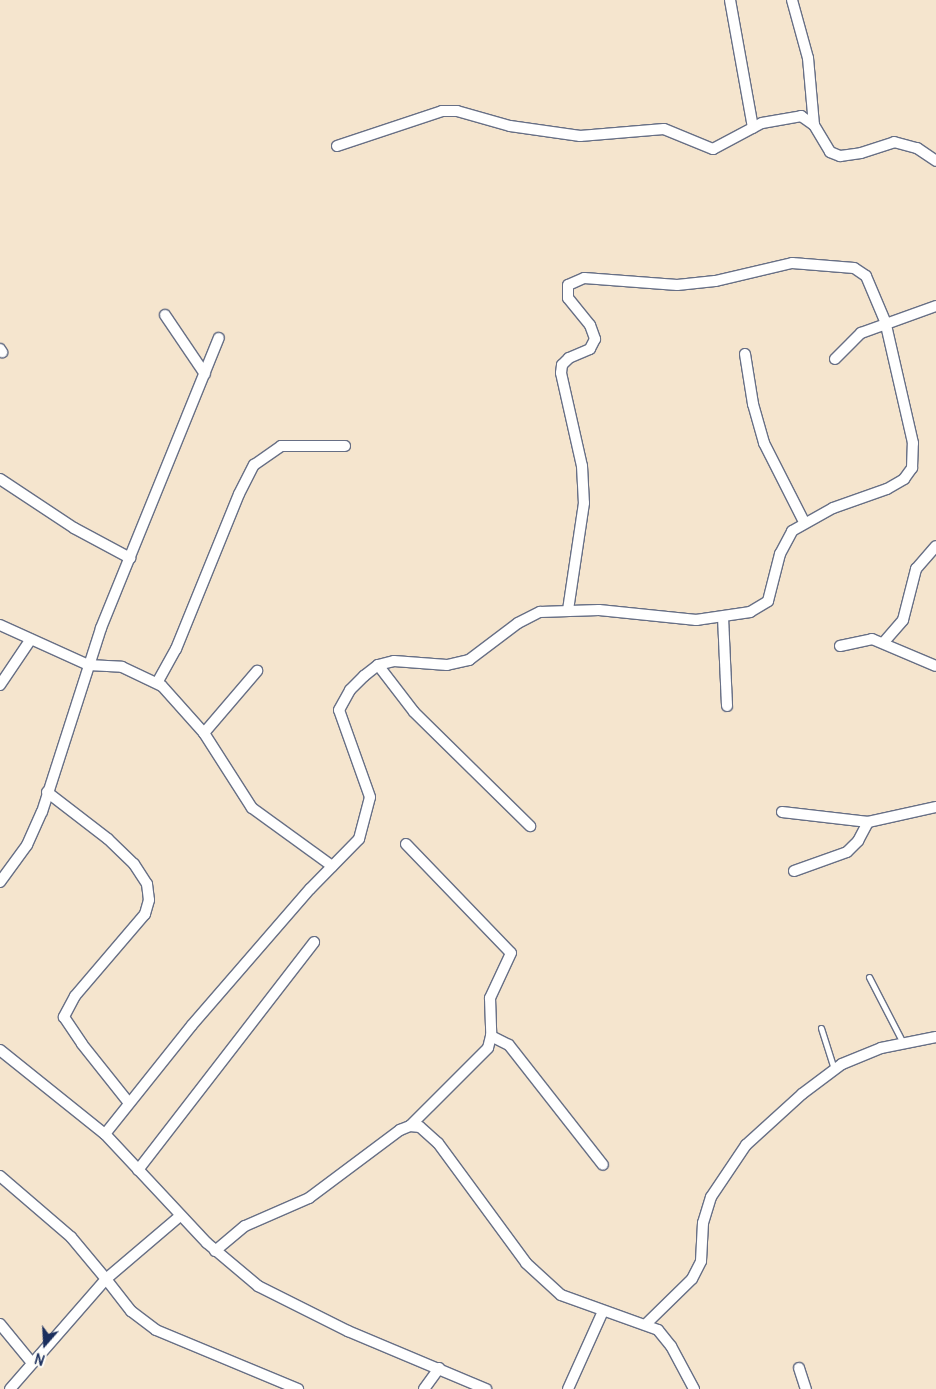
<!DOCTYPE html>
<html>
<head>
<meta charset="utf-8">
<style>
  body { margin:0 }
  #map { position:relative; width:936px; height:1389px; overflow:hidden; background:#f5e5ce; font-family:Pangolin,sans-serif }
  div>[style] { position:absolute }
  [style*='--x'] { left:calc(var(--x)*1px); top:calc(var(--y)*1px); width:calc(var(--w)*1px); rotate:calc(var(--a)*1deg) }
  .roads { filter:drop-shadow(1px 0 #676f85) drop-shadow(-1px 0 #676f85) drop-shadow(0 1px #676f85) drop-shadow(0 -1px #676f85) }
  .lane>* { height:5px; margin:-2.5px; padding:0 2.5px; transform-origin:2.5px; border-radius:2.5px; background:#fff }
  .street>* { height:10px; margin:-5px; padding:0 5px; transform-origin:5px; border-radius:5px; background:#fff }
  span { translate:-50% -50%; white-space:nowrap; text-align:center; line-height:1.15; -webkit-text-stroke:4.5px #fdfcf7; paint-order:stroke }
  .north { position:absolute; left:20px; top:1319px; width:50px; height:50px; -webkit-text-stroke:4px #fdfcf7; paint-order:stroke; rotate:199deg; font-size:14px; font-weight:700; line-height:20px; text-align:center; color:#1b2f5e }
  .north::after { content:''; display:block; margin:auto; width:18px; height:22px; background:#1b2f5e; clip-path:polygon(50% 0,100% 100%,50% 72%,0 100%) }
</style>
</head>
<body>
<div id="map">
  <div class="roads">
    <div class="lane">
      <i style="--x:869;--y:977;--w:74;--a:62.7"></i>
      <i style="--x:821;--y:1028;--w:43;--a:72.4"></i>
    </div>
    <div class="street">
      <i style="--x:730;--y:0;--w:130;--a:79.8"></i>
      <i style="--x:792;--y:0;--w:60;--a:74.6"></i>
      <i style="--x:808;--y:58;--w:67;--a:84.9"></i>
      <i style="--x:337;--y:146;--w:111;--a:-18.4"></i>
      <i style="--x:442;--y:111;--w:15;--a:0"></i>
      <i style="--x:457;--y:111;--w:55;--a:15.8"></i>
      <i style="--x:510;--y:126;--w:71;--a:8.1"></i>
      <i style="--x:580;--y:136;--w:84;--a:-4.8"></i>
      <i style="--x:664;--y:129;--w:53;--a:22.2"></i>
      <i style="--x:713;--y:149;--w:55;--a:-28"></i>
      <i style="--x:762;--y:123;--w:40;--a:-10"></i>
      <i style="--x:801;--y:116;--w:16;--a:35"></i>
      <i style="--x:814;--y:125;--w:31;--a:59"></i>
      <i style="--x:830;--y:152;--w:11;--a:22"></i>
      <i style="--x:840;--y:156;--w:21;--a:-8"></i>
      <i style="--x:861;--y:153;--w:35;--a:-18"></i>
      <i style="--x:894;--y:142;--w:24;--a:15"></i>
      <i style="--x:917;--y:148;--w:23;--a:34"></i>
      <i style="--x:165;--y:315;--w:71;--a:55.9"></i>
      <i style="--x:0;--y:349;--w:4;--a:56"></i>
      <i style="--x:745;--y:354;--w:51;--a:80.9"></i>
      <i style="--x:753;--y:404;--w:41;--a:74.2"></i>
      <i style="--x:764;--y:443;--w:89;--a:63.1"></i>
      <i style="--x:835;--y:359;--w:37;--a:-45"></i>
      <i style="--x:861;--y:333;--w:80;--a:-19.8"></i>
      <i style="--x:0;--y:479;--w:89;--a:33.5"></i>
      <i style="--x:74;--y:528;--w:64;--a:28.2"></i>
      <i style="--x:723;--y:617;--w:89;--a:87.4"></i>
      <i style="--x:0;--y:625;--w:97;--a:24.4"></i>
      <i style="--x:88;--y:665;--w:34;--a:3"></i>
      <i style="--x:122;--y:667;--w:44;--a:25.4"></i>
      <i style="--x:162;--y:686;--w:63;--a:48.2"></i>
      <i style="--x:204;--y:733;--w:89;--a:57.4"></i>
      <i style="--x:252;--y:808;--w:99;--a:35.9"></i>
      <i style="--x:884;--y:642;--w:29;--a:-49"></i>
      <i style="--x:903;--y:620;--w:53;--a:-75.7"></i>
      <i style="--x:916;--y:569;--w:30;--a:-49"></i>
      <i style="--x:840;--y:646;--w:33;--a:-12"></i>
      <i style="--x:872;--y:639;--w:69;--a:22.9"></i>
      <i style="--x:378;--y:665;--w:59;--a:52.5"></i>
      <i style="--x:414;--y:712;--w:163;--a:44.5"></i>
      <i style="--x:157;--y:683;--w:39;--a:-61"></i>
      <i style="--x:176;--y:649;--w:167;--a:-67.9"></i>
      <i style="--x:239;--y:494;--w:33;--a:-63"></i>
      <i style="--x:254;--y:465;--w:33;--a:-35"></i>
      <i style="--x:281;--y:446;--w:64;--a:0"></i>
      <i style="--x:0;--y:685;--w:55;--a:-56"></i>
      <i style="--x:204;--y:733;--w:82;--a:-49.5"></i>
      <i style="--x:47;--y:792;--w:77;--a:37.6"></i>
      <i style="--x:108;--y:839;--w:36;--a:44"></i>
      <i style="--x:134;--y:864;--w:24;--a:57"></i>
      <i style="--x:147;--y:884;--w:16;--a:83"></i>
      <i style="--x:149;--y:900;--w:15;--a:106"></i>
      <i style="--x:145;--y:914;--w:108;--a:130.5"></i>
      <i style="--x:75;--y:996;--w:24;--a:118"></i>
      <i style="--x:64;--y:1017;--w:32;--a:56"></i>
      <i style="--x:82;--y:1044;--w:75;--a:51.5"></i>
      <i style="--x:782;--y:812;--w:87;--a:6.6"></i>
      <i style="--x:868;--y:822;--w:70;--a:-12.4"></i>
      <i style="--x:406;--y:844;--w:151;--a:46.1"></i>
      <i style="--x:511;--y:953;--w:50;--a:115"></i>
      <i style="--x:490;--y:998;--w:38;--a:88"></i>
      <i style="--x:491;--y:1036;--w:12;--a:104"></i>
      <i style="--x:488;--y:1048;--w:110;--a:135"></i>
      <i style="--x:794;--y:871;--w:56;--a:-19.7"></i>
      <i style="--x:847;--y:852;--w:16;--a:-45"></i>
      <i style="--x:858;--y:841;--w:21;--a:-62"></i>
      <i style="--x:0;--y:882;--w:46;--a:-53.9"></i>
      <i style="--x:27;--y:845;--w:36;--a:-66"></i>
      <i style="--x:42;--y:812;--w:193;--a:-72.2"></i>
      <i style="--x:101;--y:628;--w:313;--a:-67.9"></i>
      <i style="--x:491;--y:1036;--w:20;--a:27"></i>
      <i style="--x:509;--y:1045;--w:152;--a:51.9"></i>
      <i style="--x:0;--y:1050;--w:134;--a:38.7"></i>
      <i style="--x:105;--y:1134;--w:149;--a:46.9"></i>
      <i style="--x:207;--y:1243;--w:67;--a:40.1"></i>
      <i style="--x:258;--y:1286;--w:101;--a:26.6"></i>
      <i style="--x:348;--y:1331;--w:150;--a:22.8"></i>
      <i style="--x:105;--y:1134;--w:139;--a:-51.4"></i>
      <i style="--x:192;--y:1025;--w:180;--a:-49.1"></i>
      <i style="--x:310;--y:889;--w:70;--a:-45.6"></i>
      <i style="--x:359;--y:839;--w:43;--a:-75.3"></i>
      <i style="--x:370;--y:797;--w:92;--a:-109.6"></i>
      <i style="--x:339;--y:710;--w:23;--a:-61"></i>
      <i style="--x:350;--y:690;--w:20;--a:-45"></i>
      <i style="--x:364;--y:676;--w:18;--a:-38"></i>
      <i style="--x:378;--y:665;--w:16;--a:-14"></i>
      <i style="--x:394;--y:661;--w:53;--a:4.3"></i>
      <i style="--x:447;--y:665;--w:23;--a:-13"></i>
      <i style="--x:469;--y:660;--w:61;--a:-37.1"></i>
      <i style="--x:518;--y:623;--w:25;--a:-27"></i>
      <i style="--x:540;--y:612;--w:59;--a:-1.9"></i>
      <i style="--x:599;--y:610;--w:98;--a:5.9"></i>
      <i style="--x:696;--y:620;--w:55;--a:-8.4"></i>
      <i style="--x:750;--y:612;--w:21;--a:-31"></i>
      <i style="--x:768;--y:601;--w:49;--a:-75.7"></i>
      <i style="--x:780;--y:554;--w:26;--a:-62"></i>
      <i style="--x:792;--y:531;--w:47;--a:-29.3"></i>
      <i style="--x:833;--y:508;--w:57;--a:-19.4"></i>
      <i style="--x:887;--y:489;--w:20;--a:-30"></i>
      <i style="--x:904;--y:479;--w:14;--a:-54"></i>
      <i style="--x:912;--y:468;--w:25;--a:-88"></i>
      <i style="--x:913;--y:443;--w:125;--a:-102.9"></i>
      <i style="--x:885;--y:321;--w:49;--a:-112.9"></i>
      <i style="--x:866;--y:276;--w:14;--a:-146"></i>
      <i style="--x:854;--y:268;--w:62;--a:-175.4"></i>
      <i style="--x:792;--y:263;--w:79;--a:166.8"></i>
      <i style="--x:715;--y:281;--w:38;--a:174"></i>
      <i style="--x:677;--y:285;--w:93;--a:-175.7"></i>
      <i style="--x:584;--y:278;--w:17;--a:156"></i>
      <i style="--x:568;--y:285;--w:13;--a:90"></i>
      <i style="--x:568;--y:298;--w:35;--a:51"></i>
      <i style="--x:590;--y:325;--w:15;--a:70"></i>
      <i style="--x:595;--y:339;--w:11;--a:117"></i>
      <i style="--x:590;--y:349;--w:23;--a:157"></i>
      <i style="--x:569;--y:358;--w:10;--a:135"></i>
      <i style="--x:562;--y:365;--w:8;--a:97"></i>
      <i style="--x:561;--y:373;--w:95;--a:77.3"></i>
      <i style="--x:582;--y:466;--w:37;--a:87"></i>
      <i style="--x:584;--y:503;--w:108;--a:98.5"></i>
      <i style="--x:138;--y:1170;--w:288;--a:-52.3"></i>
      <i style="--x:0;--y:1176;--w:94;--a:40.7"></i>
      <i style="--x:71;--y:1237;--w:55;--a:50.2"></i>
      <i style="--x:106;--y:1279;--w:146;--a:131.1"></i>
      <i style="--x:180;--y:1216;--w:97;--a:139.6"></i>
      <i style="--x:106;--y:1279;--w:41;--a:52"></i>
      <i style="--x:131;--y:1311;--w:31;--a:37"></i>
      <i style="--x:156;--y:1330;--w:154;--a:22.6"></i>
      <i style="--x:215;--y:1251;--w:39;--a:-40"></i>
      <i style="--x:245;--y:1226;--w:70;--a:-23.6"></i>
      <i style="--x:309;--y:1198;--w:114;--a:-36.8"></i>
      <i style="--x:400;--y:1130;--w:11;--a:-22"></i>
      <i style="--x:410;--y:1126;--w:10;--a:6"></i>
      <i style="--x:420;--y:1127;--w:24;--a:42"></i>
      <i style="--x:438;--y:1143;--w:149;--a:53.7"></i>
      <i style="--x:526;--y:1263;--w:47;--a:42.4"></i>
      <i style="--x:561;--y:1295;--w:103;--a:19.8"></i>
      <i style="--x:658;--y:1330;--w:21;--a:51"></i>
      <i style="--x:671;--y:1346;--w:49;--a:61.9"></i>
      <i style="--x:0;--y:1324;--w:50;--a:50.6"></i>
      <i style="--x:646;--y:1324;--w:64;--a:-44.4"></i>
      <i style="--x:692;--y:1279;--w:20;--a:-63"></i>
      <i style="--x:701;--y:1261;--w:38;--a:-87"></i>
      <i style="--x:703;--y:1223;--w:27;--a:-73"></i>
      <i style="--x:711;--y:1197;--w:63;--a:-56.1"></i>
      <i style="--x:746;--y:1145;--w:76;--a:-42.3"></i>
      <i style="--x:802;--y:1094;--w:50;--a:-36.9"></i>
      <i style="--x:842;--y:1064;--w:42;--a:-22.3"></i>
      <i style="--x:881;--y:1048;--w:56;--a:-11.3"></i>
      <i style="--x:799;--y:1368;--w:22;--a:72"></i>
      <i style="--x:424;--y:1389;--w:26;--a:-54"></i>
      <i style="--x:568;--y:1389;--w:85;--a:-65.8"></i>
    </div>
  </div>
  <div class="north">N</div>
</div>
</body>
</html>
